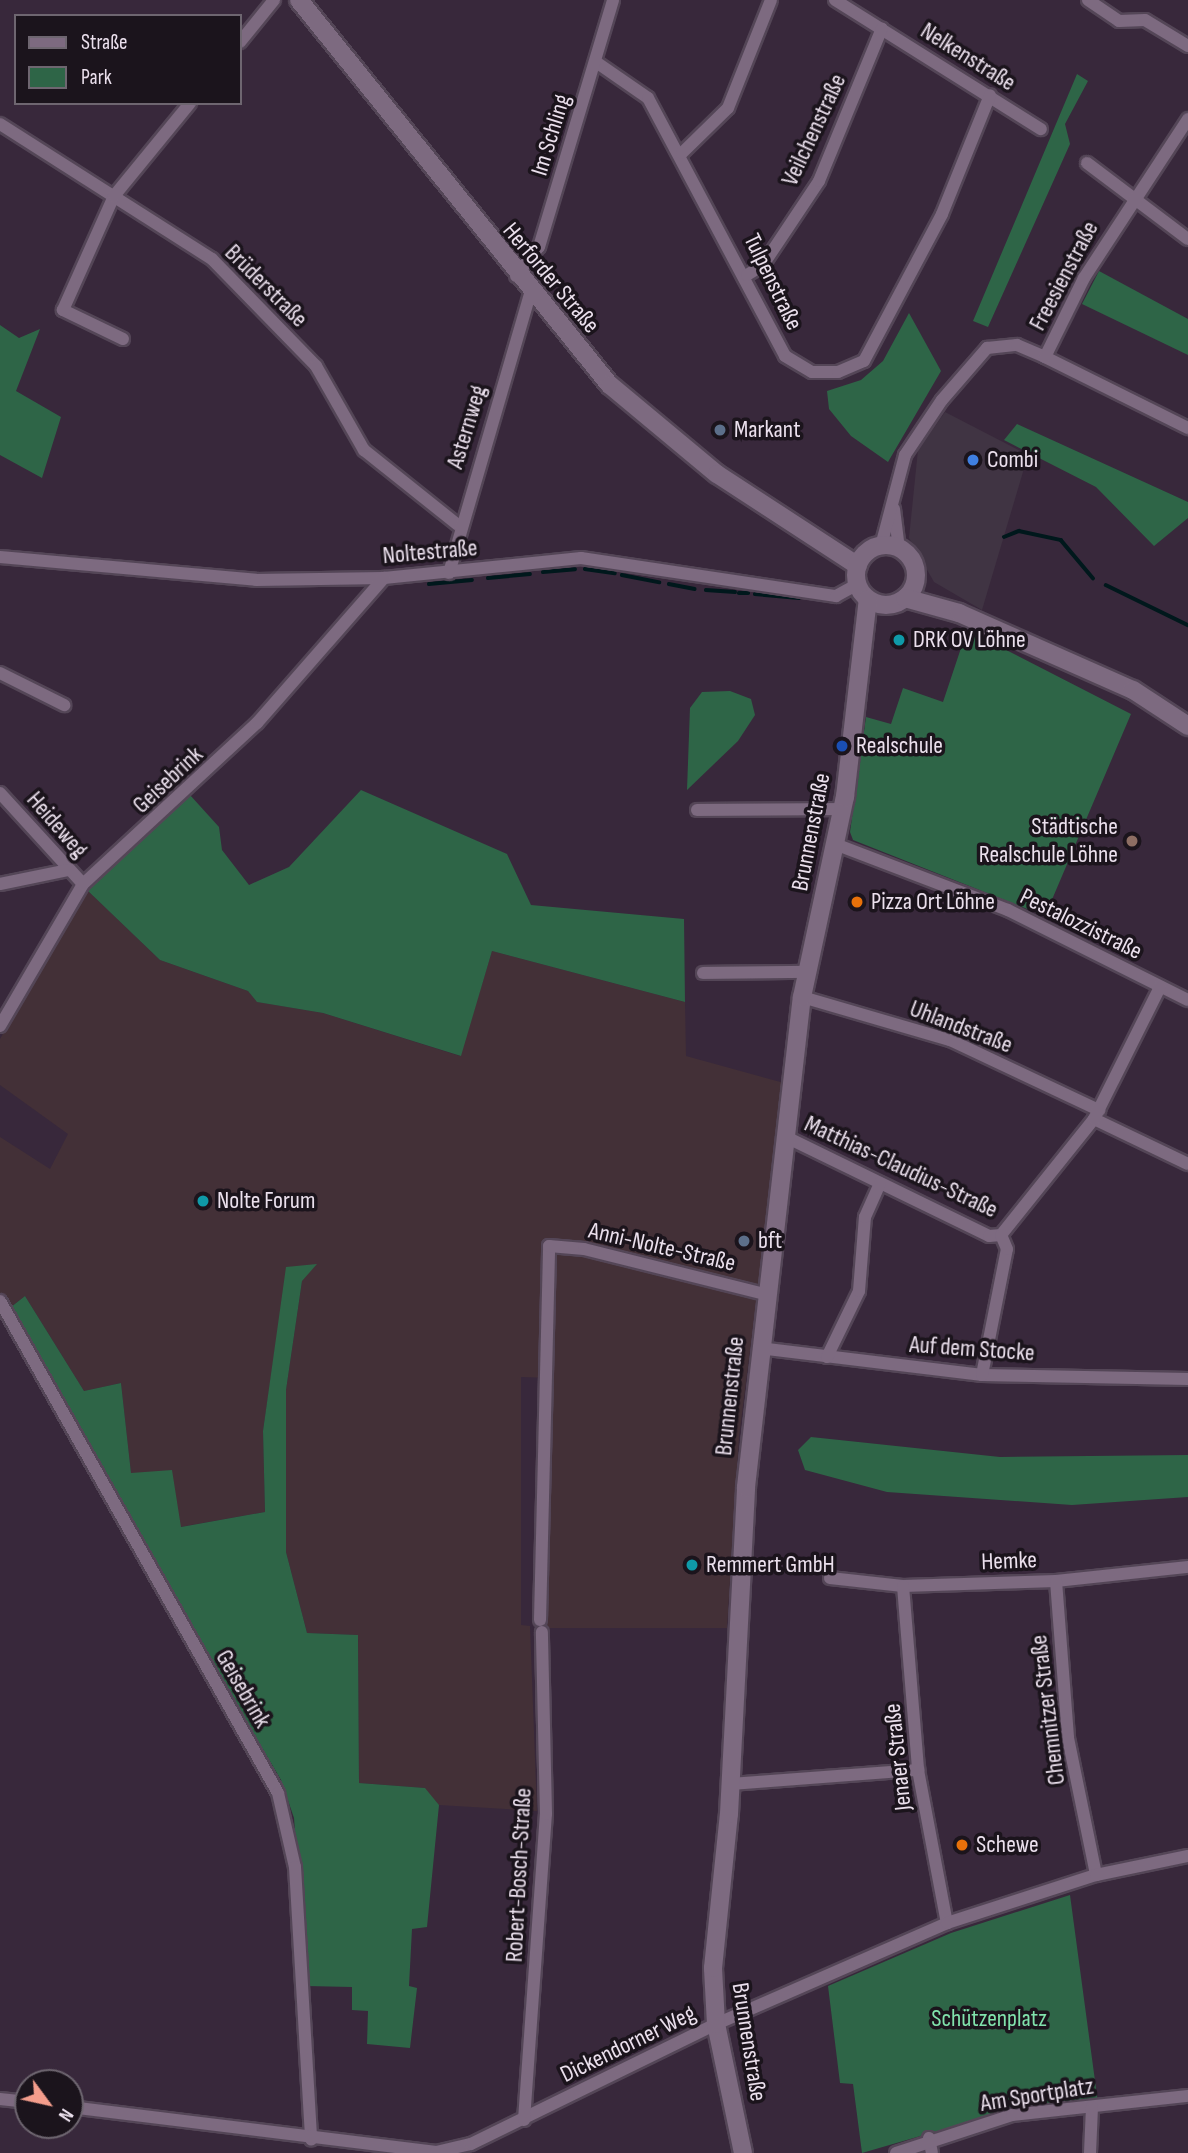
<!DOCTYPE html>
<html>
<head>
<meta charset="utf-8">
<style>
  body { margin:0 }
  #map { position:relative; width:1188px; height:2153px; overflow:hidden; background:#38283b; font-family:"Sofia Sans Condensed",sans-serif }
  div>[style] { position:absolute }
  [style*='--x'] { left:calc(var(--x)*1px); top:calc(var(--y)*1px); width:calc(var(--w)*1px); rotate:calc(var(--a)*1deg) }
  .commercial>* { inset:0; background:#403443 }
  .industrial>* { inset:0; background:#433037 }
  .green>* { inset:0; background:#2e6547 }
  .stream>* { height:3.5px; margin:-1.75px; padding:0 1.75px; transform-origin:1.75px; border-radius:1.75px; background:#00181c }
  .roads { filter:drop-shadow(2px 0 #544657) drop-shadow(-2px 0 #544657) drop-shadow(0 2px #544657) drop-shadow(0 -2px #544657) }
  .street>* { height:12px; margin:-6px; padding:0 6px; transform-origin:6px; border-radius:6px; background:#7d6a80 }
  .secondary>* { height:18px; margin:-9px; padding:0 9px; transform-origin:9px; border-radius:9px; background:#7d6a80 }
  .secondary>.ring { margin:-9px; padding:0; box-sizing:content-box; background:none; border:18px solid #7d6a80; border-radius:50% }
  .dots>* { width:19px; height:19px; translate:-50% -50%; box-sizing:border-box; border:4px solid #1b141c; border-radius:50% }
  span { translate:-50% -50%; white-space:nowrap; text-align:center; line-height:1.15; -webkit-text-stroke:7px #1b141c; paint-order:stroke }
  .street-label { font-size:24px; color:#ebe0ed }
  .poi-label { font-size:24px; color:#ebe0ed }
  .left { translate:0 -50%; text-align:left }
  .right { translate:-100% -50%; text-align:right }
  .park-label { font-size:24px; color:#81e3ac }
  .legend { position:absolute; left:14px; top:14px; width:228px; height:91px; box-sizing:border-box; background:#1b141c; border:2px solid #6e6670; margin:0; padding:9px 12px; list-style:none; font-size:21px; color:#ebe0ed }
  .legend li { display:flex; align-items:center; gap:14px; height:35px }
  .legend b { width:35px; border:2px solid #6e6670 }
  .north { position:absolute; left:14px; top:2069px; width:70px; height:70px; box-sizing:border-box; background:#1b141c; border:2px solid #6e6670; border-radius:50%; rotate:123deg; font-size:19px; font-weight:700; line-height:28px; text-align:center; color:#ebe0ed }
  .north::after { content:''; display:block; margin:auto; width:24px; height:32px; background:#f49d8c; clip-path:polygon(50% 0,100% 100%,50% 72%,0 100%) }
</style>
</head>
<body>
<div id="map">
  <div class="commercial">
    <i style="clip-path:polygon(945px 412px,1028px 455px,982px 610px,934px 582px,909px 538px,918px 450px)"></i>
  </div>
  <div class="industrial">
    <i style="clip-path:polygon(87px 890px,160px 960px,248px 991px,258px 1002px,323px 1013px,460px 1056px,492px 951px,685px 1002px,686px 1056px,784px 1083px,739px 1437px,727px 1628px,547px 1628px,552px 1378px,521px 1377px,521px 1625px,530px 1626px,537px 1811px,439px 1805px,424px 1788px,359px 1783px,358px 1635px,307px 1633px,286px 1552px,286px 1390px,302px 1281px,287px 1267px,263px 1431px,265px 1512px,180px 1527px,131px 1474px,121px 1383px,84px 1391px,25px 1296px,6px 1311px,0 1302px,0 1137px,50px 1169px,68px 1134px,0 1085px,0 1039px)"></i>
  </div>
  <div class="green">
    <i style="clip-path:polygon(1077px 74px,1088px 81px,1065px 124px,1070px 144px,988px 327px,973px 321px)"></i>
    <i style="clip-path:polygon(1099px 271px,1188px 319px,1188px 355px,1082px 304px)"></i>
    <i style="clip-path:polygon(909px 313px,941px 371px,888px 462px,851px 436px,829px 409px,827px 391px,861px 380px,883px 361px)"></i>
    <i style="clip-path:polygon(0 325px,19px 338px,40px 329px,16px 391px,61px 417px,42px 478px,0 455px)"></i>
    <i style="clip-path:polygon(1017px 424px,1188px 502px,1188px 518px,1154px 546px,1096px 487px,1004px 440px)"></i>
    <i style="clip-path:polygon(967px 630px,1131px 714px,1045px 916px,853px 840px,850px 832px,866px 717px,891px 724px,903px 688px,943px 702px)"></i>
    <i style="clip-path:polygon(730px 691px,751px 699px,755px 715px,738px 741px,687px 790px,690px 708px,702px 692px)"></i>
    <i style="clip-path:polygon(361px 790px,507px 854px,531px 905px,684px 919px,685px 1002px,492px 951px,461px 1056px,323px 1013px,257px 1002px,248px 991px,160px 960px,87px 890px,190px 795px,219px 827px,222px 850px,249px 885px,289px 867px)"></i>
    <i style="clip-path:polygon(317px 1264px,302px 1281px,286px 1390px,286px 1552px,307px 1633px,358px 1635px,359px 1783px,425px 1788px,439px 1805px,427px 1927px,412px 1929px,409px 1986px,417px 1988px,410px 2048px,367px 2044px,368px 2011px,352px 2010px,352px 1987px,306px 1986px,294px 1818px,281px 1780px,6px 1311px,0 1314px,0 1302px,6px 1311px,25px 1296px,84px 1391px,121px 1383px,131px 1473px,172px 1470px,181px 1527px,265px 1512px,263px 1431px,286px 1267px)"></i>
    <i style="clip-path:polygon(811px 1437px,1000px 1457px,1188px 1455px,1188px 1497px,1072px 1505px,887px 1492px,805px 1470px,798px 1450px)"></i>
    <i style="clip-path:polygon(1070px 1895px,1098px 2103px,1010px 2110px,862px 2153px,853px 2084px,840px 2083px,828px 1986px,951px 1933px)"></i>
  </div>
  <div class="stream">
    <i style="--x:1004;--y:537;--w:16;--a:-22"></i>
    <i style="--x:1019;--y:531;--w:43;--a:12.1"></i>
    <i style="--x:1061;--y:540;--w:50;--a:49.9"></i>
    <i style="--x:585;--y:569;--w:30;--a:8"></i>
    <i style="--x:543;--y:572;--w:32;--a:-5"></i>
    <i style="--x:622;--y:575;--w:38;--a:11"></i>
    <i style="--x:488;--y:578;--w:42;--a:-5.4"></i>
    <i style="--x:429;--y:584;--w:43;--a:-5.3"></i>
    <i style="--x:669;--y:584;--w:26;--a:11"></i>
    <i style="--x:1106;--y:585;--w:91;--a:26"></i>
    <i style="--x:706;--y:590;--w:29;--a:4"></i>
    <i style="--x:739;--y:593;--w:9;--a:0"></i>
    <i style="--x:755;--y:594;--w:44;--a:5.2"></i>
  </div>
  <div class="roads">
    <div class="street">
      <i style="--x:835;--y:0;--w:243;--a:32.1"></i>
      <i style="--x:1088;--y:0;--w:37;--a:34"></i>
      <i style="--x:1119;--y:21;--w:26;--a:-2"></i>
      <i style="--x:1145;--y:20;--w:50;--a:31.2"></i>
      <i style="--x:240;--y:42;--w:54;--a:-51"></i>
      <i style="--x:596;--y:62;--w:63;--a:34.7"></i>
      <i style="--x:648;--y:98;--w:292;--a:62"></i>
      <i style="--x:785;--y:356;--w:31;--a:31"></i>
      <i style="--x:812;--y:372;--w:26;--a:0"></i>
      <i style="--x:838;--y:372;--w:28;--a:-23"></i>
      <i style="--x:864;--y:361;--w:166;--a:-62"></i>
      <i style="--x:942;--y:214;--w:128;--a:-68"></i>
      <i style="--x:0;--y:124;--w:251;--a:32.5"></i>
      <i style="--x:212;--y:259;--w:149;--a:45.8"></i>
      <i style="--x:316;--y:366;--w:97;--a:60.3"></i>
      <i style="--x:364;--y:450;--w:120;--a:38.6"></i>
      <i style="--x:682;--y:153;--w:64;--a:-44.4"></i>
      <i style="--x:728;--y:108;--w:116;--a:-68.3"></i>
      <i style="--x:1087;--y:163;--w:126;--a:37"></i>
      <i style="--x:747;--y:275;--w:19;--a:-32"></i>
      <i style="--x:763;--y:265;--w:101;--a:-56.3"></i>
      <i style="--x:819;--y:181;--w:165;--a:-67.6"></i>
      <i style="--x:516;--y:276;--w:37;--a:-52"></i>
      <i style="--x:539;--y:247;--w:258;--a:-73.3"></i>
      <i style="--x:123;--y:339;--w:67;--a:-154.2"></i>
      <i style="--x:63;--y:310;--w:125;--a:-65.9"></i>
      <i style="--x:114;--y:196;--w:120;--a:-50.7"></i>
      <i style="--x:1045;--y:357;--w:160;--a:26.4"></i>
      <i style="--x:894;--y:509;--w:40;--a:82.9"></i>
      <i style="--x:881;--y:546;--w:94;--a:-75.2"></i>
      <i style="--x:905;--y:455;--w:66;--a:-56.1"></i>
      <i style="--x:942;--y:400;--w:69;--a:-49.1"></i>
      <i style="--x:987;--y:348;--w:30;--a:-6"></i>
      <i style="--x:1017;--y:345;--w:30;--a:23"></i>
      <i style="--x:1045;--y:357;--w:88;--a:-63.7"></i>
      <i style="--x:1084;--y:278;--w:190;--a:-56.8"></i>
      <i style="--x:0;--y:557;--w:257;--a:5.1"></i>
      <i style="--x:256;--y:580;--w:128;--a:-0.9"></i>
      <i style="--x:384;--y:578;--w:198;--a:-5.8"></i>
      <i style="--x:581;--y:558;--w:258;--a:8.5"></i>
      <i style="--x:836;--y:596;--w:25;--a:-29"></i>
      <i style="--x:449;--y:573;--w:291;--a:-73.8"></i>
      <i style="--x:0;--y:673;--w:72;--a:26.6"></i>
      <i style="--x:0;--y:793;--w:123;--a:47.6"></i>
      <i style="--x:697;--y:810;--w:146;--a:-0.4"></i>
      <i style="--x:835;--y:844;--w:185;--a:20.9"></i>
      <i style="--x:1008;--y:910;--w:201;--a:26.6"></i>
      <i style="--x:0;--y:884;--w:69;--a:-11.6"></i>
      <i style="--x:703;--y:973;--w:104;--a:-0.6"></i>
      <i style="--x:802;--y:997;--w:154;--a:16.2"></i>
      <i style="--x:950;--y:1040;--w:165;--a:25.2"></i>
      <i style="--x:0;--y:1026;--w:164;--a:-59.7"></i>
      <i style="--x:83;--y:884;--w:237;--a:-42.8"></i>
      <i style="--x:257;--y:723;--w:193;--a:-48.8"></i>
      <i style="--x:1094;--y:1119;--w:104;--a:25.6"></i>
      <i style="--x:784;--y:1136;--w:228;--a:26"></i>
      <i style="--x:989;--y:1236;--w:12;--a:-5"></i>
      <i style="--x:1001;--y:1235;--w:149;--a:-51.3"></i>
      <i style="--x:1094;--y:1119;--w:148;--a:-63.4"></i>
      <i style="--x:0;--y:1301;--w:565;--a:60.53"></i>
      <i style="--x:278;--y:1793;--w:76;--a:77.1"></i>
      <i style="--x:295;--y:1867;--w:273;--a:86.6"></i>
      <i style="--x:759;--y:1348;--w:225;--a:6.9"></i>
      <i style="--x:982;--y:1375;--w:206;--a:1.1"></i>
      <i style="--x:827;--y:1357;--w:73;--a:-64.1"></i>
      <i style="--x:859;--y:1291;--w:74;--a:-85.4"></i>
      <i style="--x:865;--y:1217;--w:37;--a:-66"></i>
      <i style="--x:982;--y:1375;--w:128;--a:-78.8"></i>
      <i style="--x:1007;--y:1249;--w:15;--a:-113"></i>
      <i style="--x:830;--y:1578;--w:73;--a:6.3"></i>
      <i style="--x:903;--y:1586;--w:153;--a:-1.9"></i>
      <i style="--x:1056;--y:1581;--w:133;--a:-6.1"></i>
      <i style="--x:1056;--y:1581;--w:157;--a:85.6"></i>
      <i style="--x:1068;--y:1738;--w:140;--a:78.4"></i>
      <i style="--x:903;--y:1586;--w:185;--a:85.3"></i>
      <i style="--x:918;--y:1770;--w:156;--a:79.3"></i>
      <i style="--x:540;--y:1620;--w:374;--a:-88.6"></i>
      <i style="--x:549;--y:1246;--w:35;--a:5"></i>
      <i style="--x:584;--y:1249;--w:186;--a:14"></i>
      <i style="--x:730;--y:1784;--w:189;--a:-4.3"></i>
      <i style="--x:0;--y:2099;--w:28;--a:6"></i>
      <i style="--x:70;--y:2107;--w:369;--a:7"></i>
      <i style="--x:436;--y:2152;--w:36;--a:-13"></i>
      <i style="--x:471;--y:2144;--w:273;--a:-26.1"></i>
      <i style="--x:716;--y:2024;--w:252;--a:-23.6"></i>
      <i style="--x:947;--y:1923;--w:157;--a:-17.9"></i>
      <i style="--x:1096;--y:1875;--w:94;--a:-11.7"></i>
      <i style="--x:524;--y:2120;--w:307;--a:-85.9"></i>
      <i style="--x:546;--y:1814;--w:182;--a:-91.3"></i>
      <i style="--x:929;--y:2138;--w:15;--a:79"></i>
      <i style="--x:896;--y:2153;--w:122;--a:-18.1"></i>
      <i style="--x:1012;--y:2115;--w:177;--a:-6.2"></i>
      <i style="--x:1090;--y:2153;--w:46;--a:-87.5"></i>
    </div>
    <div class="secondary">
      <i style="--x:299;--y:0;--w:495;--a:51.1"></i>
      <i style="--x:610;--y:385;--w:139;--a:39.8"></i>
      <i style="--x:717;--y:474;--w:168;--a:33.1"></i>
      <i class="ring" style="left:856px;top:545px;width:42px;height:42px"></i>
      <i style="--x:905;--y:598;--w:56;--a:15.5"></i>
      <i style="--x:959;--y:613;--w:190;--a:23.9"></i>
      <i style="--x:1133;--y:690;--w:66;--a:33.2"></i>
      <i style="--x:743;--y:2153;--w:132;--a:-101.8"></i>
      <i style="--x:716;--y:2024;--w:56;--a:-93.1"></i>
      <i style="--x:713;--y:1968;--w:155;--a:-84.1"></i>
      <i style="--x:729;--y:1814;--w:327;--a:-87"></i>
      <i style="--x:746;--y:1487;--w:493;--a:-83.5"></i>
      <i style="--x:802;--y:997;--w:205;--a:-77.9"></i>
      <i style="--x:845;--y:797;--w:199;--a:-83.4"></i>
    </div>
  </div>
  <div class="dots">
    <i style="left:720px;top:430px;background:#5c6f8a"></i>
    <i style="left:973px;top:460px;background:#3f7fe0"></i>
    <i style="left:899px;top:640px;background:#0f9aa8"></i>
    <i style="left:842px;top:746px;background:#1a4fb4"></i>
    <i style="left:1132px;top:841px;background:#8d6e63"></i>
    <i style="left:857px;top:902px;background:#e8710a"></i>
    <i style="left:203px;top:1201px;background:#0f9aa8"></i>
    <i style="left:744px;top:1241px;background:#5c6f8a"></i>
    <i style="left:692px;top:1565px;background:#0f9aa8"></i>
    <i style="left:962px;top:1845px;background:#e8710a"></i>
  </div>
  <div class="street-label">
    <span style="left:968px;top:57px;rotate:32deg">Nelkenstraße</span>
    <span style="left:814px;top:130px;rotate:-65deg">Veilchenstraße</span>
    <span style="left:551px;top:135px;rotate:-73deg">Im Schling</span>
    <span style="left:1064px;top:276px;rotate:-62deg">Freesienstraße</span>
    <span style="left:551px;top:278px;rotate:50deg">Herforder Straße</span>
    <span style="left:773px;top:282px;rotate:64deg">Tulpenstraße</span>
    <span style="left:266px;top:286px;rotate:45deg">Brüderstraße</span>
    <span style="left:467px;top:427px;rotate:-73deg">Asternweg</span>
    <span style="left:430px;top:552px;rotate:-5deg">Noltestraße</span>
    <span style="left:168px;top:780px;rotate:-43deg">Geisebrink</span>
    <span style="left:57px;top:825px;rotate:49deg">Heideweg</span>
    <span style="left:811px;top:832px;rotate:-79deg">Brunnenstraße</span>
    <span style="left:1081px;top:924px;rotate:26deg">Pestalozzistraße</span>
    <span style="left:961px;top:1027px;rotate:21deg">Uhlandstraße</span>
    <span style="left:901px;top:1167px;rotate:25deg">Matthias-Claudius-Straße</span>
    <span style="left:662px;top:1247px;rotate:13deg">Anni-Nolte-Straße</span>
    <span style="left:972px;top:1349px;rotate:4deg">Auf dem Stocke</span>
    <span style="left:730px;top:1396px;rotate:-84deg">Brunnenstraße</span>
    <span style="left:1009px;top:1561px;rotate:-2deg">Hemke</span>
    <span style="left:243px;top:1689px;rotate:60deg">Geisebrink</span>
    <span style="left:1048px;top:1710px;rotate:-97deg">Chemnitzer Straße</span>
    <span style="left:898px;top:1757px;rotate:-96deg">Jenaer Straße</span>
    <span style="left:519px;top:1875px;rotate:-87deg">Robert-Bosch-Straße</span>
    <span style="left:749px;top:2042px;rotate:81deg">Brunnenstraße</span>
    <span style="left:628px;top:2044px;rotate:-26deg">Dickendorner Weg</span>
    <span style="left:1037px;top:2095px;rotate:-9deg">Am Sportplatz</span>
  </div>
  <div class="poi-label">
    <span class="left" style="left:734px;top:430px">Markant</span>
    <span class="left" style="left:987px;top:460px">Combi</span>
    <span class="left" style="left:913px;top:640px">DRK OV Löhne</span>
    <span class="left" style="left:856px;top:746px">Realschule</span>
    <span class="right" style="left:1118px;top:841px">Städtische<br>Realschule Löhne</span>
    <span class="left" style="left:871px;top:902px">Pizza Ort Löhne</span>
    <span class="left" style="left:217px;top:1201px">Nolte Forum</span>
    <span class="left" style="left:758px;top:1241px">bft</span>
    <span class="left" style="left:706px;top:1565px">Remmert GmbH</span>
    <span class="left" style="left:976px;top:1845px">Schewe</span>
  </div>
  <div class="park-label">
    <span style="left:989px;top:2019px">Schützenplatz</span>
  </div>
  <ul class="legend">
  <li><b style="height:9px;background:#7d6a80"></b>Straße</li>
  <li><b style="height:19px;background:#2e6547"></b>Park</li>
  </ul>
  <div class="north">N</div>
</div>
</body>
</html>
